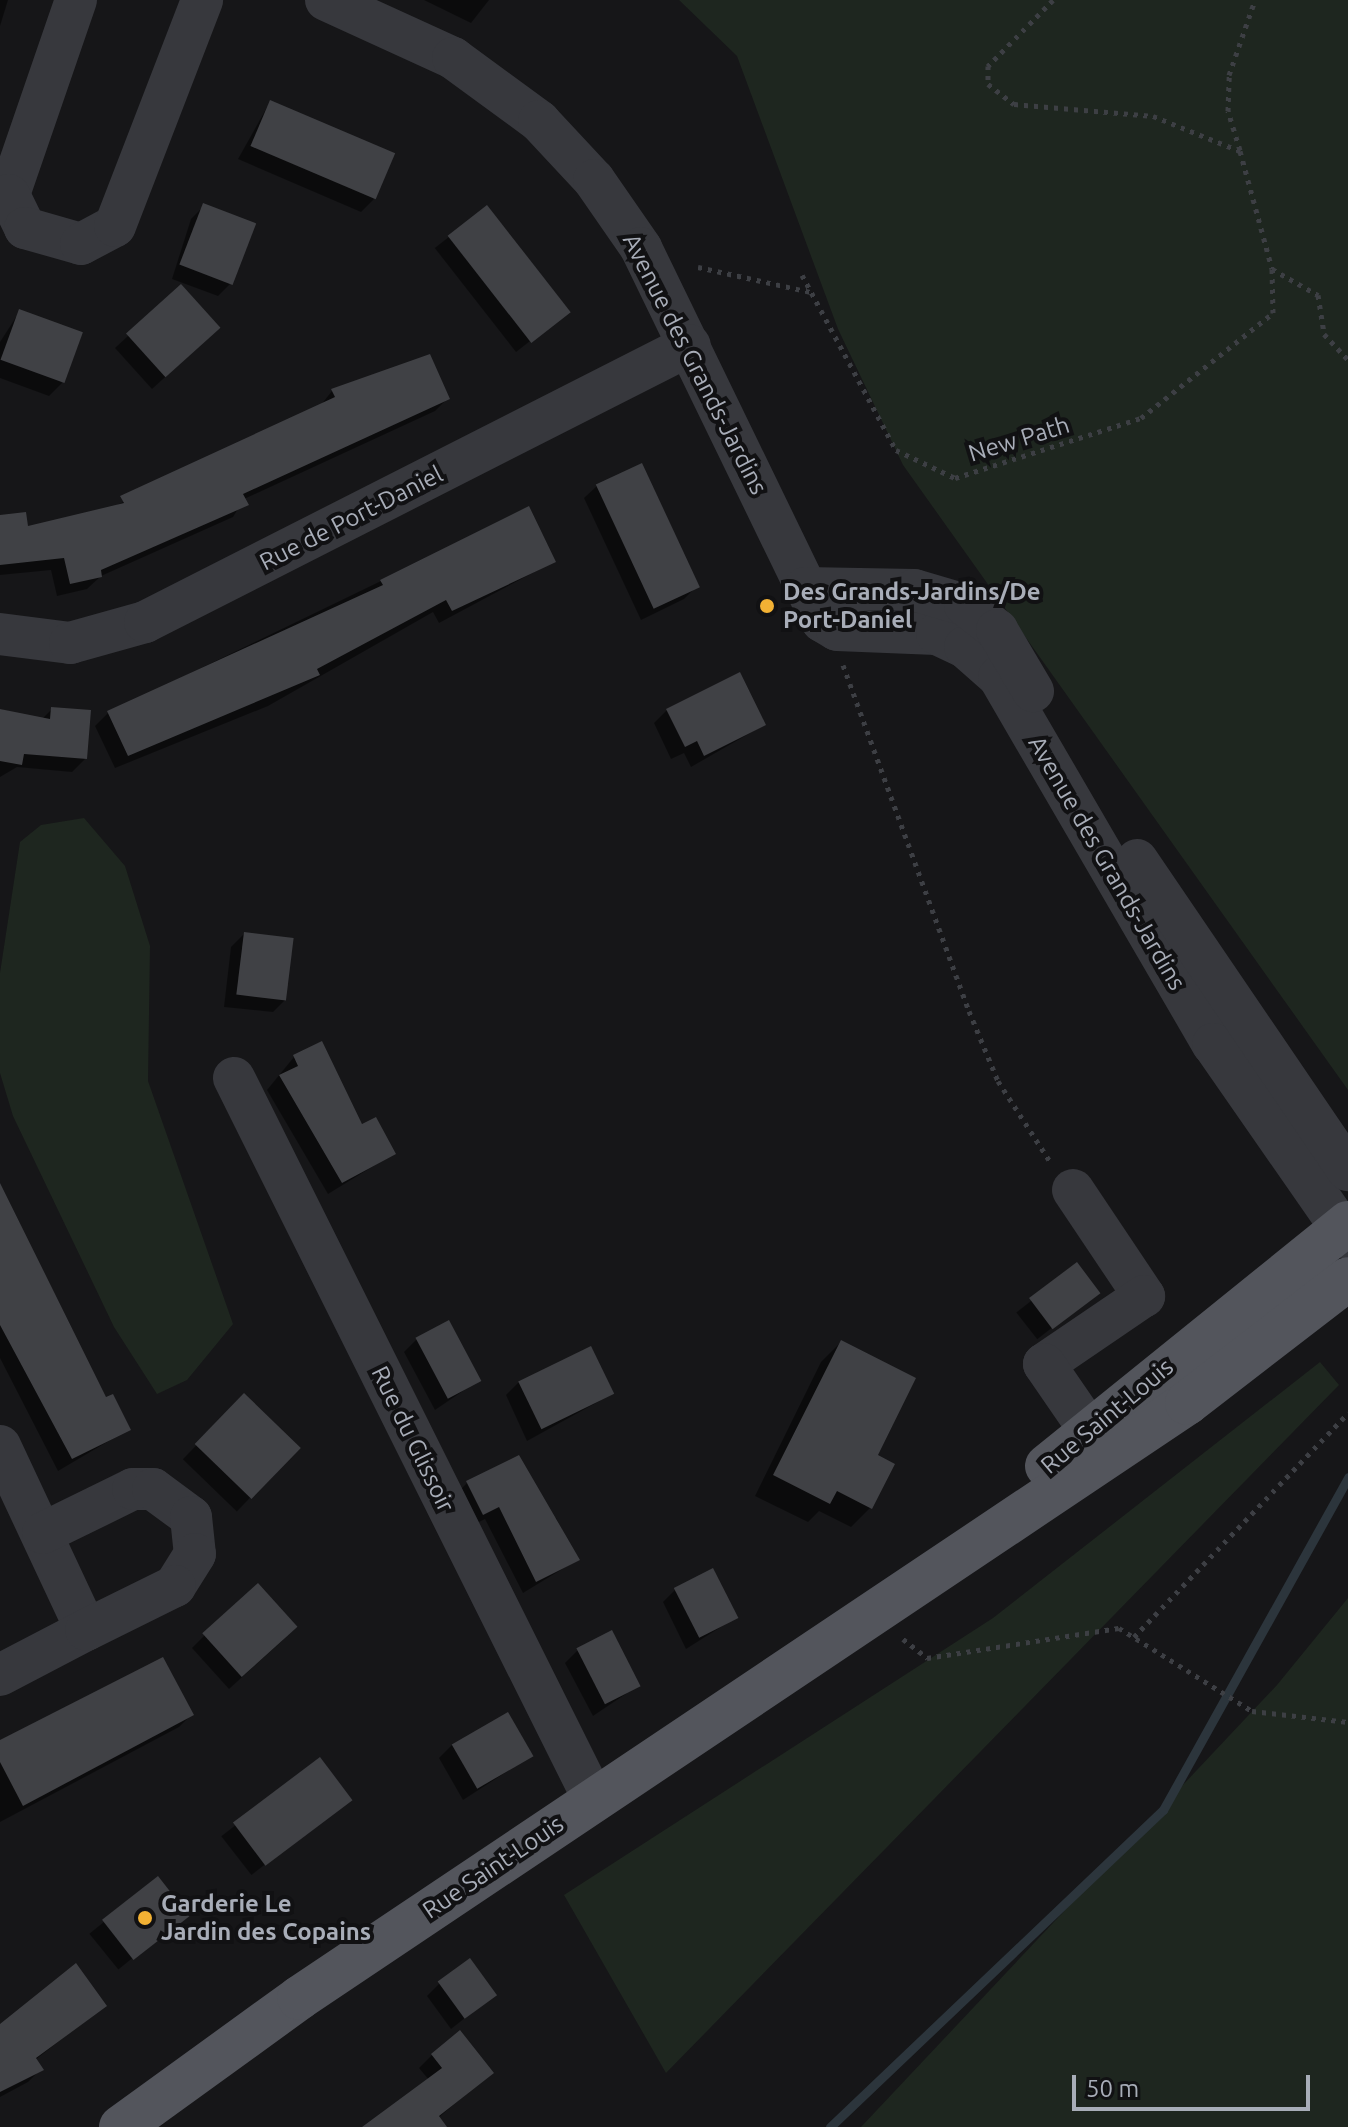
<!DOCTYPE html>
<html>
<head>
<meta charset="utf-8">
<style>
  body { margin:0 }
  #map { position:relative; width:1348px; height:2127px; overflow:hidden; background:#161618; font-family:Ubuntu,sans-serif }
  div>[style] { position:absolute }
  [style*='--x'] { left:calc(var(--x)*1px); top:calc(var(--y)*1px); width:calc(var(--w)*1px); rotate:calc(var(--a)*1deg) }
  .green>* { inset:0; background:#1e261f }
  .shadow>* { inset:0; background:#0007; transform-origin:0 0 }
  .stream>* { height:9px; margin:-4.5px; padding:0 4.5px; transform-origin:4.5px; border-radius:4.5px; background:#2c353c }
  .building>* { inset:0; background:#404145; transform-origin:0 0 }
  .path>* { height:5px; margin-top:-2.5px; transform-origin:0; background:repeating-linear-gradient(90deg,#3d3f44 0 4px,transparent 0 10px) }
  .minor>* { height:42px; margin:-21px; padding:0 21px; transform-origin:21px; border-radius:21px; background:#37383d }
  .major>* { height:44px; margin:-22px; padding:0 22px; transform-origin:22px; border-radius:22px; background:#53555c }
  .dots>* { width:22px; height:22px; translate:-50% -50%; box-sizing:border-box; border:4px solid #111113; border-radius:50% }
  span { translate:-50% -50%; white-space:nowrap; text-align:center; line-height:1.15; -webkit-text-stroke:8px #111113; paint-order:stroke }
  .street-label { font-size:24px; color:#a8adb8 }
  .poi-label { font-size:24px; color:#a8adb8; font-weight:700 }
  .left { translate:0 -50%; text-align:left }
  .scale { position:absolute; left:1072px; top:2075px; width:238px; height:36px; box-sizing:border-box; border:4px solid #a8adb8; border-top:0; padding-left:10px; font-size:24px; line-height:28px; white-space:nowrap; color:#a8adb8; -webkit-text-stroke:6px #111113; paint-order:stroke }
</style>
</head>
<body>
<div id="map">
  <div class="green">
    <i style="clip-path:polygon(679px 0,1348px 0,1348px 1090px,903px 465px,838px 329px,737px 56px)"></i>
    <i style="clip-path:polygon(84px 818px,125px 866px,150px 946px,148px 1081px,233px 1324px,187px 1380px,157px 1394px,114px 1327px,13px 1116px,0 1073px,0 973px,20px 842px,41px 825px)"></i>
    <i style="clip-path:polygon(1320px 1362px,1339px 1385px,666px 2073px,564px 1895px,993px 1618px)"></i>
    <i style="clip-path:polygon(1348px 1598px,1348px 2127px,861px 2127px,1277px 1685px)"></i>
  </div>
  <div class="shadow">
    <i style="clip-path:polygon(0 0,8px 0,0 26px)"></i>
    <i style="clip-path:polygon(424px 0,489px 0,471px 23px)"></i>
    <i style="clip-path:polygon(270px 102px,374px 199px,361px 212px,238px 159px)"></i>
    <i style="clip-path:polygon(204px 206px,231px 283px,218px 296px,172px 279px,191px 219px)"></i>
    <i style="left:486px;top:208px;width:132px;height:65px;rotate:52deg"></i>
    <i style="clip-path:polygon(181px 287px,205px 341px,152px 389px,115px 348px)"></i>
    <i style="clip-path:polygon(20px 311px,62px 383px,49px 396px,0 378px,0 342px)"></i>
    <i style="clip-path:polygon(332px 391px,448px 398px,435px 411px,244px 499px,233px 517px,101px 576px,87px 589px,57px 596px,51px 570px,0 575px,0 515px,26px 529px,111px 508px,320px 406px)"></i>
    <i style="clip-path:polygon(598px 485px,697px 586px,684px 599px,641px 620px,584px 498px)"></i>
    <i style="clip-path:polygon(553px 562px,439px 623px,433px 612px,268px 706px,115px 768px,95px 726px,108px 713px,381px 581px)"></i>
    <i style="clip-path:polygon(0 709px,42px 719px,52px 709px,85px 759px,72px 772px,17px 767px,0 777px)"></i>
    <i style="clip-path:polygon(667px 710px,764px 725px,691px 767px,684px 753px,671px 759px,654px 723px)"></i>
    <i style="clip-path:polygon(244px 934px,286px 999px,273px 1012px,224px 1007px,231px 947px)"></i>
    <i style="clip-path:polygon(294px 1057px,393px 1154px,328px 1194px,267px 1090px)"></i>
    <i style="clip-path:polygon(0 1189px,105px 1400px,129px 1429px,58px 1471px,0 1358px)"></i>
    <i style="left:1077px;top:1265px;width:34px;height:77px;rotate:52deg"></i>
    <i style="clip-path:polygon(417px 1339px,479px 1380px,435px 1410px,404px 1352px)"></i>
    <i style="clip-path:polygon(841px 1342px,875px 1455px,871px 1507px,851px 1527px,819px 1511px,808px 1522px,755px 1496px,821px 1362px)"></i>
    <i style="clip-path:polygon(519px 1382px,612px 1394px,527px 1441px,506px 1395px)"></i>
    <i style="left:244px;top:1396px;width:75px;height:88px;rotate:44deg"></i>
    <i style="clip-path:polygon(467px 1483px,556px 1518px,577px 1560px,523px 1593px,485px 1519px,469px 1527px,454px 1496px)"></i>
    <i style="clip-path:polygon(676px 1589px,735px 1618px,686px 1649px,663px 1602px)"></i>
    <i style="clip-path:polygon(205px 1635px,283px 1640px,229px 1689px,192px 1648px)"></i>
    <i style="clip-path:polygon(578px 1650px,639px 1685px,593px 1716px,565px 1663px)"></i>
    <i style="clip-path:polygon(192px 1714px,179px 1727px,0 1822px,0 1746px)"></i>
    <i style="clip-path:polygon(452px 1745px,531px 1756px,463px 1800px,439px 1758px)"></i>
    <i style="left:319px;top:1760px;width:49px;height:124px;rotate:52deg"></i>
    <i style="left:157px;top:1879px;width:46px;height:87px;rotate:51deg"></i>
    <i style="clip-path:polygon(440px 1983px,494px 1995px,451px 2029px,427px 1996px)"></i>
    <i style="clip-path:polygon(105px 2005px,35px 2060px,41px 2069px,28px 2082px,0 2097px,0 2025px)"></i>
    <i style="clip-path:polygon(432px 2055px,491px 2073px,438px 2118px,445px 2127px,365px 2127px,429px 2080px,419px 2068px)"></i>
  </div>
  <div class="stream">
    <i style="--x:830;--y:2127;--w:460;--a:-43.6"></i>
    <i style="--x:1163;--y:1810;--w:381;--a:-60.9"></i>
  </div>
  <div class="building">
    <i style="left:270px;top:100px;width:136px;height:50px;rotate:23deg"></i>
    <i style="left:203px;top:203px;width:57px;height:66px;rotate:21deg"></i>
    <i style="left:487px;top:205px;width:136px;height:50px;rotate:52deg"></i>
    <i style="left:181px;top:284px;width:59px;height:74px;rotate:48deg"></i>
    <i style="left:19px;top:309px;width:68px;height:54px;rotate:20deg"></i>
    <i style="clip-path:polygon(430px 354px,450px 399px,243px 494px,249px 505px,101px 570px,102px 577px,70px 584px,64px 558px,0 565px,0 515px,26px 512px,28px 526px,124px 503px,120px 496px,335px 397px,331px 389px)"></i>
    <i style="left:642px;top:463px;width:137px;height:51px;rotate:65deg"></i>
    <i style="clip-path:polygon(529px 506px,556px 562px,452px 611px,446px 600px,317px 669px,320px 675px,128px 756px,107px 711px,383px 585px,380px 580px)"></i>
    <i style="clip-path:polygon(740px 672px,766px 725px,704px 756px,697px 741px,685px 747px,666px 709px)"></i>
    <i style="clip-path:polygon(51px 707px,91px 710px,87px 759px,24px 754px,22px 765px,0 761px,0 709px,50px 719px)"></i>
    <i style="left:244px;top:932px;width:50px;height:63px;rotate:7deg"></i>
    <i style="clip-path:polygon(322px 1041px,362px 1124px,376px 1117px,396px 1154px,342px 1183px,279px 1075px,298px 1066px,293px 1055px)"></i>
    <i style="clip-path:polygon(0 1183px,106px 1397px,113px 1394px,131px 1430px,72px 1459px,0 1325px)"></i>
    <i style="left:1077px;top:1262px;width:39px;height:60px;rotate:53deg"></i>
    <i style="left:449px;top:1320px;width:69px;height:38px;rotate:62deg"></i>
    <i style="clip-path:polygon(841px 1340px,916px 1378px,878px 1455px,895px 1464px,872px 1509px,837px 1491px,830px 1504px,773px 1475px)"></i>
    <i style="left:591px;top:1346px;width:53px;height:81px;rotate:64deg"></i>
    <i style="left:244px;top:1393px;width:79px;height:71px;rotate:44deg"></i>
    <i style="clip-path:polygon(519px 1455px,580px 1560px,536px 1582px,499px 1507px,483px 1515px,466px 1481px)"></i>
    <i style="left:713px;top:1568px;width:56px;height:44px;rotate:63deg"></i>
    <i style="left:258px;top:1583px;width:59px;height:75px;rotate:48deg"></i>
    <i style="left:612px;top:1630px;width:63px;height:40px;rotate:63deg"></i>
    <i style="clip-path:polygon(163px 1657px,194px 1715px,23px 1806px,0 1762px,0 1740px)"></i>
    <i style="left:508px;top:1712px;width:51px;height:65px;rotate:60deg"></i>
    <i style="left:320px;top:1757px;width:54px;height:109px;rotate:53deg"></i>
    <i style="left:158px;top:1876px;width:51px;height:71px;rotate:52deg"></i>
    <i style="left:470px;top:1958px;width:46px;height:40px;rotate:54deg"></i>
    <i style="clip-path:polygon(76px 1963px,107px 2006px,36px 2058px,44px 2070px,0 2092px,0 2024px)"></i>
    <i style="clip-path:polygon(460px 2030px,494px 2073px,439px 2116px,447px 2127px,362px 2127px,442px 2068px,431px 2054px)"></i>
  </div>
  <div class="path">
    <i style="--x:1053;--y:0;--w:93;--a:134.6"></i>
    <i style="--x:988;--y:66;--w:18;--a:90"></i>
    <i style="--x:988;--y:84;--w:33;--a:38"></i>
    <i style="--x:1014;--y:104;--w:140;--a:4.9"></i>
    <i style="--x:1153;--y:116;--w:94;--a:21.9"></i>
    <i style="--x:1240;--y:151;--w:122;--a:74.8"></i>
    <i style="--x:1272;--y:269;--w:53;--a:29.5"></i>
    <i style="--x:1318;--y:295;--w:39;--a:81"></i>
    <i style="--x:1324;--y:334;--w:35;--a:47"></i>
    <i style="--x:1240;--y:150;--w:41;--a:-107.1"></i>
    <i style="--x:1228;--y:111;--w:36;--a:-88"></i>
    <i style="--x:1229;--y:75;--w:79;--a:-70.9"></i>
    <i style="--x:698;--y:267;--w:116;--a:12.5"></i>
    <i style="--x:802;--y:275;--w:199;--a:61.8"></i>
    <i style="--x:896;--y:450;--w:65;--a:25.4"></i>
    <i style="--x:955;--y:478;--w:195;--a:-17.9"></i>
    <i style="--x:1141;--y:418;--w:169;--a:-38.5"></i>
    <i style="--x:1273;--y:313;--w:44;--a:-91.3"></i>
    <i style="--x:843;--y:665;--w:368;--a:70"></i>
    <i style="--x:969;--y:1011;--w:76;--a:67.5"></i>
    <i style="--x:998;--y:1081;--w:98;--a:57.1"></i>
    <i style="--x:1134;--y:1637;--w:310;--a:-46.3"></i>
    <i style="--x:903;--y:1639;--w:31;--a:38"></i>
    <i style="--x:927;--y:1658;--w:194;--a:-8.9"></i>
    <i style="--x:1119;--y:1628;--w:157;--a:32"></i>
    <i style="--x:1252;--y:1711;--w:97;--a:6.5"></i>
  </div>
  <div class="minor">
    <i style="--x:76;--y:0;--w:206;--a:109"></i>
    <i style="--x:9;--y:195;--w:37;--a:64"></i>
    <i style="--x:25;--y:228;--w:58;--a:15.9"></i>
    <i style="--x:81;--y:244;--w:38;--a:-28"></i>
    <i style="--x:115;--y:226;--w:242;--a:-68.9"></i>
    <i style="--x:326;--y:0;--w:140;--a:24.5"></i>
    <i style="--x:453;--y:58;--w:107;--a:36.2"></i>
    <i style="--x:539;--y:121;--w:81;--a:47"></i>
    <i style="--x:594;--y:180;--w:83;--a:55.3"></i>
    <i style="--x:641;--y:248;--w:415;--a:64.1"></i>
    <i style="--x:822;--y:621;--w:17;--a:31"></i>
    <i style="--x:837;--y:630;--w:100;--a:2.3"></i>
    <i style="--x:937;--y:634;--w:31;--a:25"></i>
    <i style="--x:965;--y:647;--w:45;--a:41.4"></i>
    <i style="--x:999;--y:677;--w:425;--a:59.8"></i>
    <i style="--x:1213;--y:1044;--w:236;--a:55.2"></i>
    <i style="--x:805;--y:588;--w:109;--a:1.1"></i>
    <i style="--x:914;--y:590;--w:53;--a:16.4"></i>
    <i style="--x:965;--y:605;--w:41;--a:38"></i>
    <i style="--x:997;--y:630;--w:71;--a:59.5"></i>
    <i style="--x:0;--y:634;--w:71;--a:7.3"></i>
    <i style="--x:70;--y:643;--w:78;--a:-15.6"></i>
    <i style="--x:145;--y:622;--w:611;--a:-26.94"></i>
    <i style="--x:1137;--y:860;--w:375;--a:55.8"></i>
    <i style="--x:234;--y:1078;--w:807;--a:63.5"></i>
    <i style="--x:1073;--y:1190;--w:128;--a:56.2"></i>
    <i style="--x:1144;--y:1296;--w:121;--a:145.8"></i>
    <i style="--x:1044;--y:1364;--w:81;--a:55.5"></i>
    <i style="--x:0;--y:1446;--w:203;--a:64.9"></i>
    <i style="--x:86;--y:1630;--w:97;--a:152.4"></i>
    <i style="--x:43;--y:1533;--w:100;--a:-26.1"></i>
    <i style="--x:133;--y:1489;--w:20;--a:0"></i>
    <i style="--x:153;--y:1489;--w:47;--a:36.4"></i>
    <i style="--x:191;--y:1517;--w:37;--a:84"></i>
    <i style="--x:195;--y:1554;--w:38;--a:122"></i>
    <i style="--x:175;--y:1586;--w:99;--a:153.7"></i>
  </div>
  <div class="major">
    <i style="--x:1047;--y:1466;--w:387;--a:-38.9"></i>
    <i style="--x:121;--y:2127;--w:220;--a:-35.9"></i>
    <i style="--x:299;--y:1998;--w:1069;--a:-33.82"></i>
    <i style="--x:1187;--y:1403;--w:203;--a:-37.6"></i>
  </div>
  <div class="dots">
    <i style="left:767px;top:606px;background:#f2b134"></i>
    <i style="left:145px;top:1918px;background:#f2b134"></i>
  </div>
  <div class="street-label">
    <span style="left:695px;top:364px;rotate:63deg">Avenue des Grands-Jardins</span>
    <span style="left:1019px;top:439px;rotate:-17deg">New Path</span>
    <span style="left:351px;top:518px;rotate:-27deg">Rue de Port-Daniel</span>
    <span style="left:1107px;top:863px;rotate:60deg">Avenue des Grands-Jardins</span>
    <span style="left:1107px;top:1416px;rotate:-40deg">Rue Saint-Louis</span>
    <span style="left:413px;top:1439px;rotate:64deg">Rue du Glissoir</span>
    <span style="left:493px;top:1867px;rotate:-34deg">Rue Saint-Louis</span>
  </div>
  <div class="poi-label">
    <span class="left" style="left:783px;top:606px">Des Grands-Jardins/De<br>Port-Daniel</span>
    <span class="left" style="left:161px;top:1918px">Garderie Le<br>Jardin des Copains</span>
  </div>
  <div class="scale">50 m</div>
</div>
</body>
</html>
